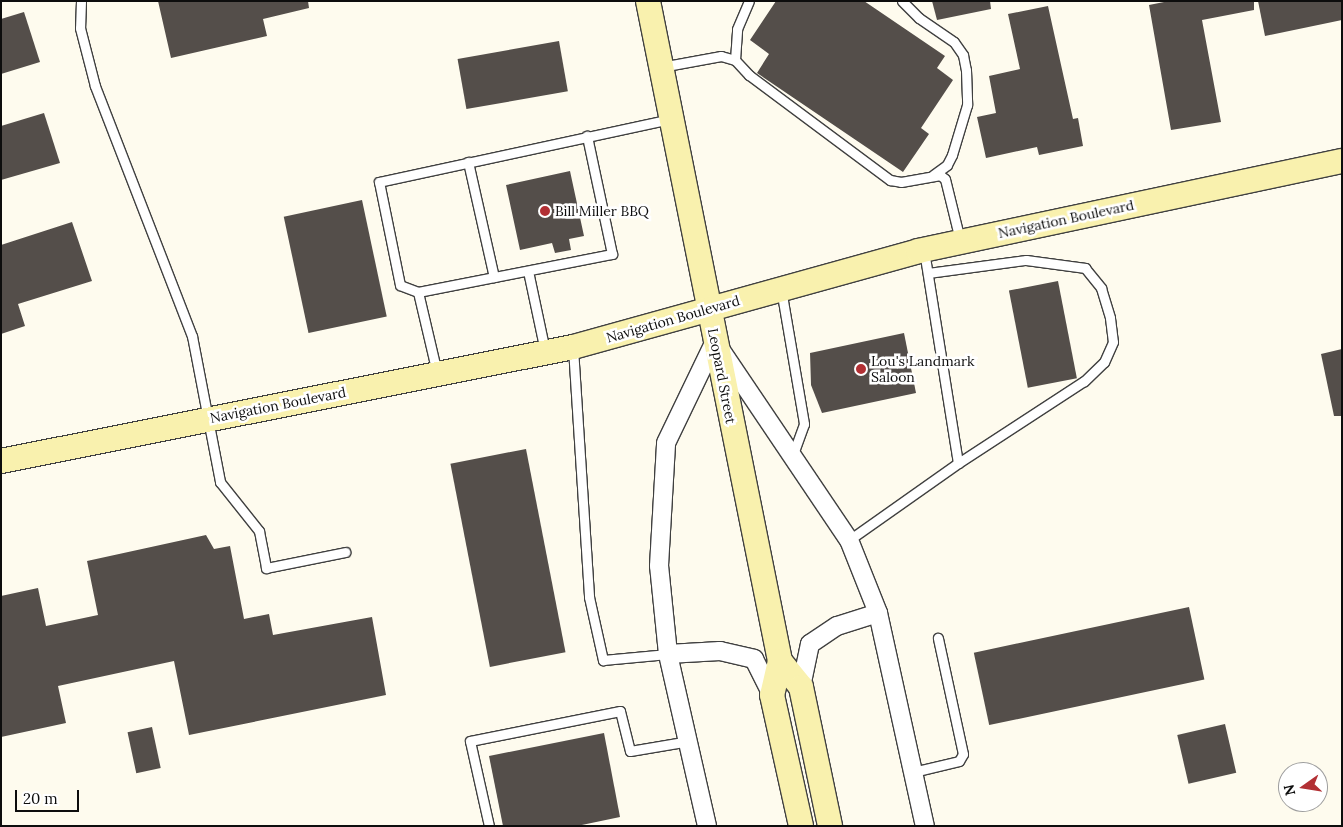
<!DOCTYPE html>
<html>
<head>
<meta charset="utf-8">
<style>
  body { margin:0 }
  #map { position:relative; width:1343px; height:827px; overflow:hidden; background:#fefbee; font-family:Lora,serif }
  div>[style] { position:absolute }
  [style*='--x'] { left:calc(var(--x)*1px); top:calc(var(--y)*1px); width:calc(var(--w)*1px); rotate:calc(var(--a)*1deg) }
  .building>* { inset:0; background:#544e4a; transform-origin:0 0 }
  .roads { filter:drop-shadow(1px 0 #404040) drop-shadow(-1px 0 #404040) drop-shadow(0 1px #404040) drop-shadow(0 -1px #404040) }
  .lane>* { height:9px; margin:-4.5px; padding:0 4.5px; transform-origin:4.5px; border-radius:4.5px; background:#fff }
  .street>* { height:18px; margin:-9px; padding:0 9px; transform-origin:9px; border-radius:9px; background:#fff }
  .secondary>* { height:24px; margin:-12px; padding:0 12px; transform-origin:12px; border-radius:12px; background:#f9f1ae }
  .dots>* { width:14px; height:14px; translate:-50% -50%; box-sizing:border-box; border:2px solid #fff; border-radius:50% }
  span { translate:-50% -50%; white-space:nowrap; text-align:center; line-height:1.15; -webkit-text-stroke:5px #fff; paint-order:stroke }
  .poi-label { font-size:14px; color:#0d0d0d }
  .left { translate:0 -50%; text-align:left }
  .street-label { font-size:14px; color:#0d0d0d }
  .frame { position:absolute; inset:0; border:2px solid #0d0d0d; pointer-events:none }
  .north { position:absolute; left:1278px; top:762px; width:50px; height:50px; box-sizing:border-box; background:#fff; border:1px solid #9e9e9e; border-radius:50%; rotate:257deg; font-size:14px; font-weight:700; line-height:20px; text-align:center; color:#0d0d0d }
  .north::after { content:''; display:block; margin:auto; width:18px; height:22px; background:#b23034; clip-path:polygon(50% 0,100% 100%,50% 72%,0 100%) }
  .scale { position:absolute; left:15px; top:790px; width:64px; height:22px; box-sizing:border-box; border:2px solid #0d0d0d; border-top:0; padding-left:6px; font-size:15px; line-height:18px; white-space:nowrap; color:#0d0d0d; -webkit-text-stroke:4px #fff; paint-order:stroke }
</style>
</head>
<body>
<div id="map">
  <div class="building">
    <i style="clip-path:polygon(158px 1px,308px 1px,309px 8px,263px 19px,267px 36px,171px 58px)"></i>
    <i style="clip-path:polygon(776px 1px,864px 1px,945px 56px,937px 68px,953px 80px,921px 128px,929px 134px,903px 172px,757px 73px,769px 54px,750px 40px)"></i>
    <i style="clip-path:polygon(932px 1px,990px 1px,991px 9px,937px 20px)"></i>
    <i style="clip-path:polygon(1169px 1px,1254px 1px,1254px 10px,1202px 20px,1221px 122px,1171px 130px,1149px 5px)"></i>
    <i style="clip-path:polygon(1258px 1px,1342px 1px,1342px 20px,1265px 36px)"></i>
    <i style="clip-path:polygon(1048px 6px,1073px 119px,1078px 118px,1083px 146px,1039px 155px,1037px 147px,986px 158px,977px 117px,996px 113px,989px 76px,1020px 69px,1008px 14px)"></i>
    <i style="clip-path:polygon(24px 12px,40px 62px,1px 74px,1px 19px)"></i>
    <i style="left:559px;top:41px;width:51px;height:103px;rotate:80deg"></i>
    <i style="clip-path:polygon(44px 113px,60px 163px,1px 180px,1px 126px)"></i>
    <i style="clip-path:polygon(570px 171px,584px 236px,569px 239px,571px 250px,555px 253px,552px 243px,520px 250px,506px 185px)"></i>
    <i style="left:362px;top:200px;width:119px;height:80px;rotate:78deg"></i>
    <i style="clip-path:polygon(72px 222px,92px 281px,18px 304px,25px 326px,1px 334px,1px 245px)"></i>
    <i style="left:1058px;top:281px;width:99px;height:50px;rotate:79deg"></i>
    <i style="clip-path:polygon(904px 333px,916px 393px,822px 413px,811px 385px,810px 353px)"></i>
    <i style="clip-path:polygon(1342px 349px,1342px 416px,1334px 416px,1321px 354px)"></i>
    <i style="left:526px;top:449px;width:207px;height:77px;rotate:79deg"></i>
    <i style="clip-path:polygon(206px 535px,214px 549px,230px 546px,244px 619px,269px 614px,273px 635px,372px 617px,386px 695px,189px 735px,174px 661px,58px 686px,66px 723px,1px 737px,1px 596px,38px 588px,46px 626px,98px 615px,87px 561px)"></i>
    <i style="left:1189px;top:607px;width:74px;height:220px;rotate:78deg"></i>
    <i style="left:1225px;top:724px;width:50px;height:49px;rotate:77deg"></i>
    <i style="left:152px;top:727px;width:42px;height:25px;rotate:78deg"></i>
    <i style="clip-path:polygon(604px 733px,620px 817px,577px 826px,503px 826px,489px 756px)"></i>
  </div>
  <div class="roads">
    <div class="lane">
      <i style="--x:81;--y:1;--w:27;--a:92"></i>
      <i style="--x:80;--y:28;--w:60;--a:75.5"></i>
      <i style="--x:95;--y:86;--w:268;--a:68.8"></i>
      <i style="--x:192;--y:336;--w:149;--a:79.1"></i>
      <i style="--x:220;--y:482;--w:63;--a:51.5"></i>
      <i style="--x:259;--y:531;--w:38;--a:79"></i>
      <i style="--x:266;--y:568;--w:81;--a:-11.4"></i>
      <i style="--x:902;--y:1;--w:24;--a:45"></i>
      <i style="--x:919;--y:18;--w:42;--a:34.4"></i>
      <i style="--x:954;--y:42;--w:16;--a:55"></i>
      <i style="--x:963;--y:55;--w:15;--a:79"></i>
      <i style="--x:966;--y:70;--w:35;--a:88"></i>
      <i style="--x:967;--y:105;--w:52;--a:106.7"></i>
      <i style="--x:952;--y:155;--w:11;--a:117"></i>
      <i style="--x:947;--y:165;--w:17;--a:144"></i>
      <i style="--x:735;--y:60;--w:31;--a:-86"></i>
      <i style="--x:737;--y:29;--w:30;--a:-67"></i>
      <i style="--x:661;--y:67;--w:61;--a:-10.4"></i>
      <i style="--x:721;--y:56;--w:15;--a:16"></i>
      <i style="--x:735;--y:60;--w:21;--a:47"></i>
      <i style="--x:749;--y:75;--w:176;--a:36.7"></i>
      <i style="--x:890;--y:180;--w:11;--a:10"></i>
      <i style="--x:901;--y:182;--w:40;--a:-10"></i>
      <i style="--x:940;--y:175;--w:6;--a:39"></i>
      <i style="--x:945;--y:179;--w:63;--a:76.2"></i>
      <i style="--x:468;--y:162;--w:118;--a:77.3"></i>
      <i style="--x:528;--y:271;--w:82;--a:78"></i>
      <i style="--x:928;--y:273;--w:99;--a:-7.6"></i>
      <i style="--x:1026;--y:260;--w:60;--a:7.7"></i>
      <i style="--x:1085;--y:268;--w:26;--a:51"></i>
      <i style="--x:1101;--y:288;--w:31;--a:73"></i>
      <i style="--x:1110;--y:318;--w:24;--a:83"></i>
      <i style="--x:1113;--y:342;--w:22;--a:114"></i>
      <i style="--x:1104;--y:362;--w:28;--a:136"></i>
      <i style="--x:1084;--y:381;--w:150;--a:146.9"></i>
      <i style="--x:781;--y:289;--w:137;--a:80.3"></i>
      <i style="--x:804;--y:424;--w:33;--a:110"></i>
      <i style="--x:418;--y:292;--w:198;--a:-11.1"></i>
      <i style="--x:612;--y:254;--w:121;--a:-102"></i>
      <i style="--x:573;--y:348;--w:250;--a:86.3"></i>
      <i style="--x:589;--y:597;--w:65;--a:77.5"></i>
      <i style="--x:603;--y:660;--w:65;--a:-5.3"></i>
      <i style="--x:437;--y:373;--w:83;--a:-103.2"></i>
      <i style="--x:418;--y:292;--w:19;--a:-159"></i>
      <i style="--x:400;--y:285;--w:105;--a:-101.5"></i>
      <i style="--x:379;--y:182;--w:299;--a:-12.2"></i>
      <i style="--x:849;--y:540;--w:133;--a:-35.2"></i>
      <i style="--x:958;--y:463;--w:216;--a:-99.1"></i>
      <i style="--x:913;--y:772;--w:47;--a:-13.4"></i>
      <i style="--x:959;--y:761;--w:8;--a:-60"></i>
      <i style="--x:963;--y:754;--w:119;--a:-102.2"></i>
      <i style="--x:489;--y:826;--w:87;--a:-102.6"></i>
      <i style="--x:470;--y:741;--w:153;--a:-11.3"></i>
      <i style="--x:620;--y:711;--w:41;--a:76"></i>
      <i style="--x:630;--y:751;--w:60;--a:-9.6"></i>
    </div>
    <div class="street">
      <i style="--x:720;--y:349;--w:230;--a:56"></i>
      <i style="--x:849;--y:540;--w:79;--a:68.3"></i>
      <i style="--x:878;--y:613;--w:218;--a:77.6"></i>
      <i style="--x:668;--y:654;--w:52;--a:-3.3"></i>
      <i style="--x:720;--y:651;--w:35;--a:13"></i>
      <i style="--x:754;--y:659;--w:40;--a:63.4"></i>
      <i style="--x:801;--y:687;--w:44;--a:-78.2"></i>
      <i style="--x:810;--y:644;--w:32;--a:-34"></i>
      <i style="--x:837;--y:626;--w:43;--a:-17.6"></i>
      <i style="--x:707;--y:826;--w:176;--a:-102.8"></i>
      <i style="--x:668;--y:654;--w:88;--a:-95.8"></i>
      <i style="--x:659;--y:566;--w:123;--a:-86.7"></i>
      <i style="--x:666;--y:443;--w:113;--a:-64.3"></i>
    </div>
    <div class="secondary">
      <i style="--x:648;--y:1;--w:673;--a:78.69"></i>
      <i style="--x:780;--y:661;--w:35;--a:103"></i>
      <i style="--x:772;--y:695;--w:134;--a:77.5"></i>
      <i style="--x:1;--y:461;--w:583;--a:-11.27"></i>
      <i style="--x:573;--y:347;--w:358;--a:-15.5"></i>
      <i style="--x:918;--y:251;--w:433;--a:-12"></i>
      <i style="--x:780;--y:661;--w:33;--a:51"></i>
      <i style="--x:801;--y:687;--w:142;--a:78.2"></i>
    </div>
  </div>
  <div class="dots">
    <i style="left:545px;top:211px;background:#b23034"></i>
    <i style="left:861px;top:369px;background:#b23034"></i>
  </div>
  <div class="poi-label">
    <span class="left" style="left:555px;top:211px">Bill Miller BBQ</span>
    <span class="left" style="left:871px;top:369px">Lou's Landmark<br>Saloon</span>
  </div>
  <div class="street-label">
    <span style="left:1066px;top:219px;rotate:-12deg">Navigation Boulevard</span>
    <span style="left:673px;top:319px;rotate:-16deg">Navigation Boulevard</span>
    <span style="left:722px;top:376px;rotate:79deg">Leopard Street</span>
    <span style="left:278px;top:405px;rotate:-11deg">Navigation Boulevard</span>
  </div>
  <div class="frame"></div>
  <div class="north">N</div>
  <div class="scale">20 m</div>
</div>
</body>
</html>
